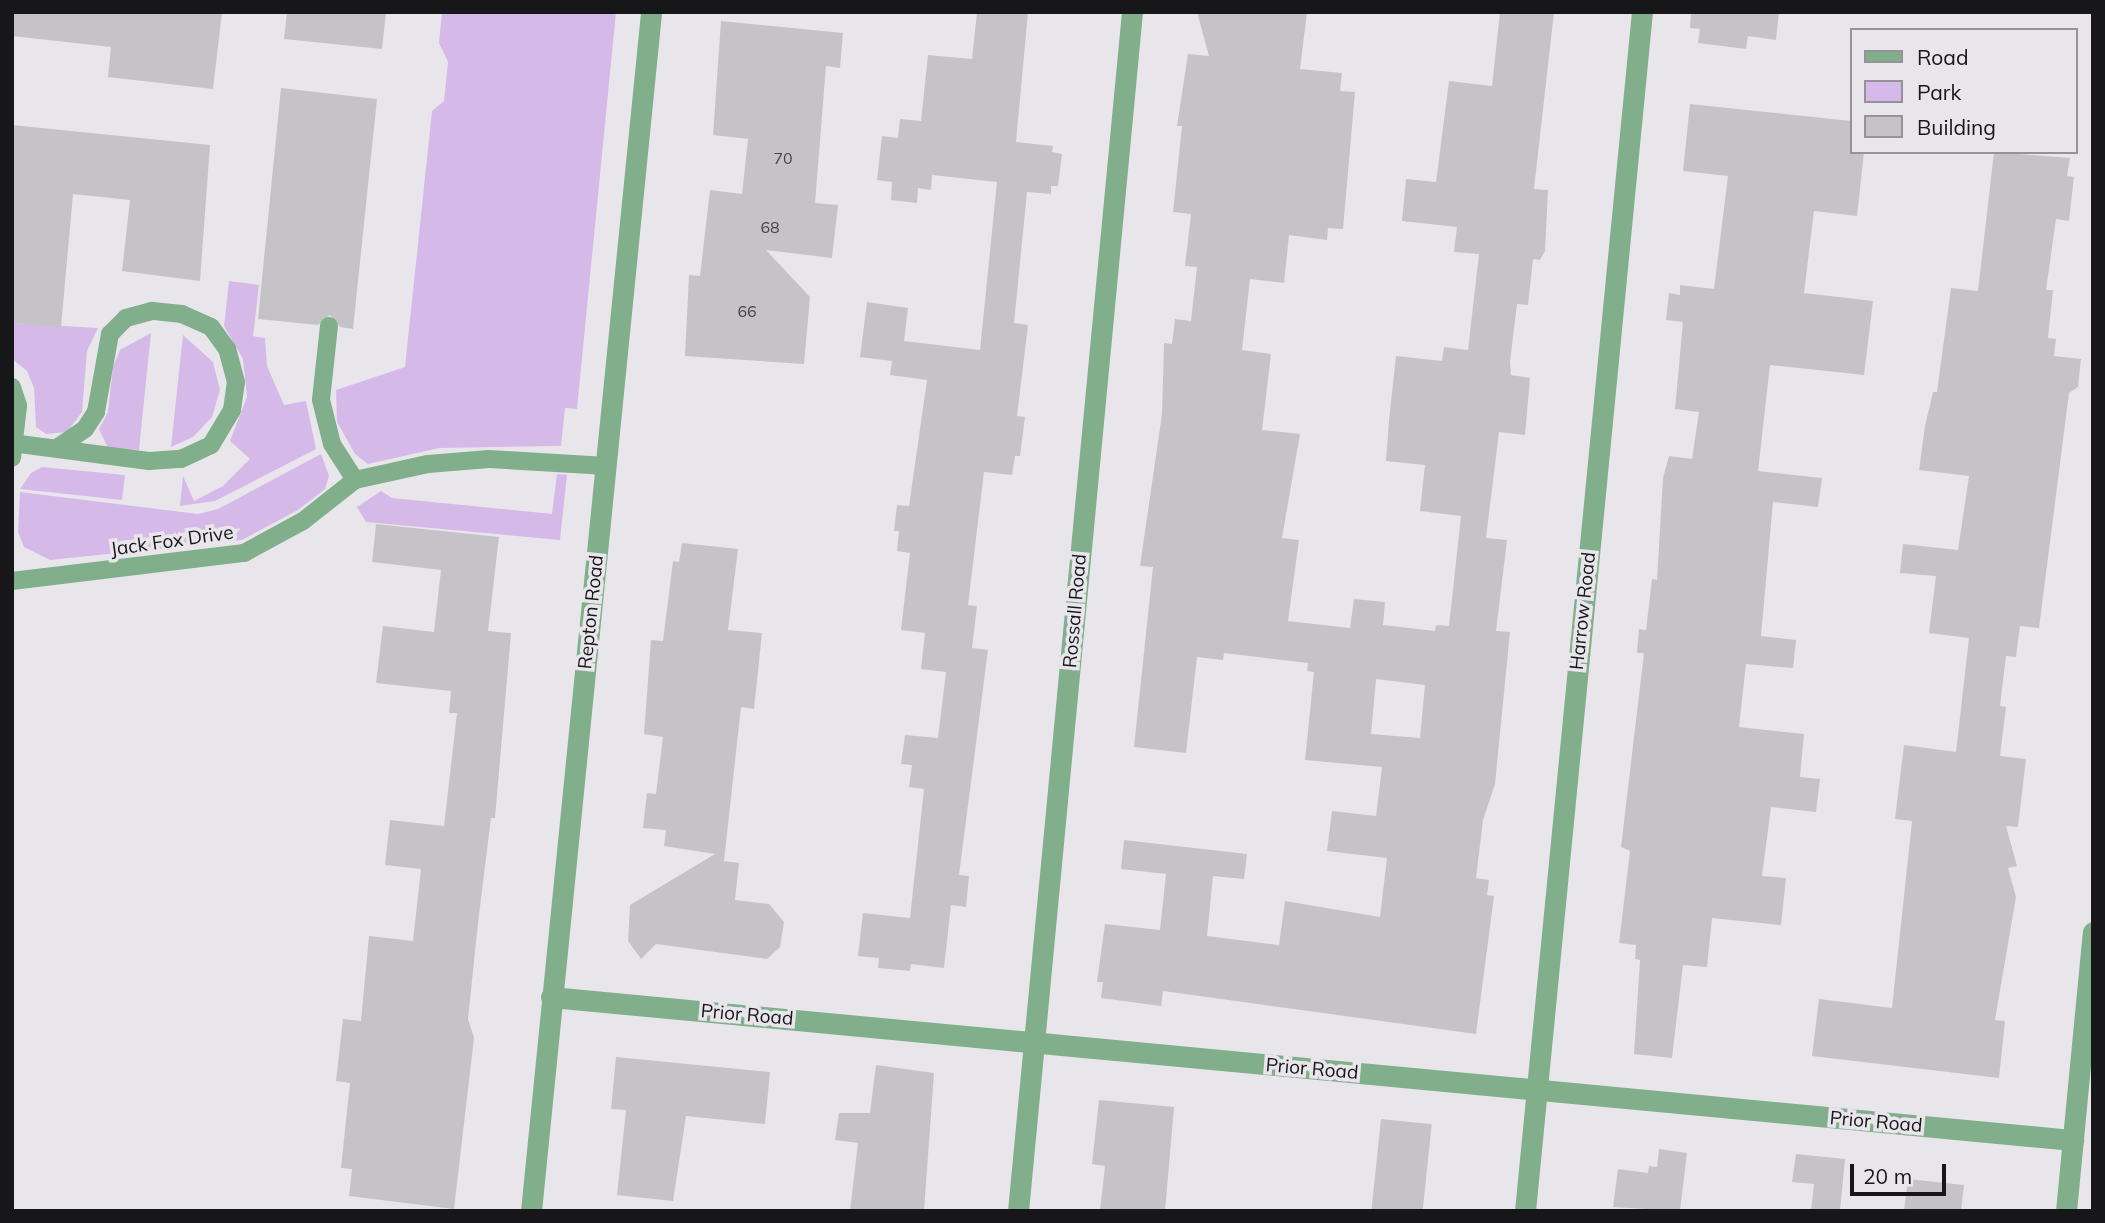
<!DOCTYPE html>
<html>
<head>
<meta charset="utf-8">
<style>
  body { margin:0 }
  #map { position:relative; width:2105px; height:1223px; overflow:hidden; background:#e9e6eb; font-family:Mulish,sans-serif }
  div>[style] { position:absolute }
  [style*='--x'] { left:calc(var(--x)*1px); top:calc(var(--y)*1px); width:calc(var(--w)*1px); rotate:calc(var(--a)*1deg) }
  .green>* { inset:0; background:#d5bae9 }
  .building>* { inset:0; background:#c6c3c8; transform-origin:0 0 }
  .lane>* { height:18px; margin:-9px; padding:0 9px; transform-origin:9px; border-radius:9px; background:#81af8c }
  .street>* { height:21px; margin:-10.5px; padding:0 10.5px; transform-origin:10.5px; border-radius:10.5px; background:#81af8c }
  span { translate:-50% -50%; white-space:nowrap; text-align:center; line-height:1.15; -webkit-text-stroke:7px #e9e6eb; paint-order:stroke }
  .number-label { font-size:16px; color:#434144 }
  .number-label span { -webkit-text-stroke-width:0 }
  .street-label { font-size:19px; color:#171618 }
  .frame { position:absolute; inset:0; border:14px solid #171618; pointer-events:none }
  .legend { position:absolute; left:1850px; top:28px; width:228px; height:126px; box-sizing:border-box; background:#e9e6eb; border:2px solid #959397; margin:0; padding:9px 12px; list-style:none; font-size:21px; color:#171618 }
  .legend li { display:flex; align-items:center; gap:14px; height:35px }
  .legend b { width:35px; border:2px solid #959397 }
  .scale { position:absolute; left:1850px; top:1164px; width:96px; height:32px; box-sizing:border-box; border:4px solid #171618; border-top:0; padding-left:9px; font-size:21px; line-height:24px; white-space:nowrap; color:#171618; -webkit-text-stroke:5px #e9e6eb; paint-order:stroke }
</style>
</head>
<body>
<div id="map">
  <div class="green">
    <i style="clip-path:polygon(442px 12px,616px 12px,577px 409px,565px 408px,561px 446px,439px 448px,368px 464px,355px 454px,337px 422px,336px 390px,405px 367px,432px 111px,444px 101px,448px 62px,439px 43px)"></i>
    <i style="clip-path:polygon(229px 281px,259px 285px,253px 336px,265px 338px,267px 366px,284px 405px,306px 401px,316px 449px,215px 501px,180px 506px,183px 476px,194px 501px,223px 486px,250px 459px,230px 441px,247px 397px,243px 359px,224px 326px)"></i>
    <i style="clip-path:polygon(12px 323px,98px 328px,87px 351px,82px 412px,67px 432px,46px 434px,36px 427px,34px 388px,27px 371px,12px 359px)"></i>
    <i style="clip-path:polygon(151px 333px,139px 450px,108px 448px,99px 429px,108px 412px,113px 367px,120px 350px)"></i>
    <i style="clip-path:polygon(183px 335px,213px 362px,220px 390px,212px 417px,193px 437px,171px 447px)"></i>
    <i style="clip-path:polygon(321px 454px,329px 476px,325px 489px,298px 510px,242px 540px,50px 560px,24px 547px,18px 532px,20px 492px,198px 514px,218px 509px)"></i>
    <i style="clip-path:polygon(42px 467px,125px 475px,122px 500px,20px 489px,31px 473px)"></i>
    <i style="clip-path:polygon(557px 474px,567px 475px,560px 540px,366px 522px,357px 507px,381px 491px,392px 498px,552px 514px)"></i>
  </div>
  <div class="building">
    <i style="clip-path:polygon(12px 12px,222px 12px,213px 89px,108px 77px,111px 47px,12px 36px)"></i>
    <i style="clip-path:polygon(287px 12px,386px 12px,382px 49px,284px 39px)"></i>
    <i style="clip-path:polygon(977px 12px,1028px 12px,1016px 142px,1053px 146px,1052px 152px,1062px 154px,1058px 186px,1051px 186px,1051px 194px,1027px 192px,1014px 323px,1028px 325px,1017px 416px,1025px 417px,1020px 456px,1015px 456px,1012px 475px,984px 472px,968px 605px,977px 606px,972px 648px,988px 650px,959px 875px,969px 876px,966px 907px,951px 905px,944px 968px,911px 964px,910px 971px,878px 968px,879px 958px,858px 956px,863px 913px,910px 918px,924px 789px,909px 787px,912px 765px,901px 764px,905px 735px,938px 738px,946px 672px,921px 669px,925px 633px,901px 630px,910px 553px,897px 551px,899px 531px,894px 531px,897px 505px,909px 506px,927px 380px,890px 375px,892px 361px,860px 357px,867px 302px,908px 308px,904px 341px,980px 350px,997px 182px,932px 175px,931px 190px,918px 188px,917px 203px,891px 200px,892px 182px,877px 180px,882px 136px,898px 138px,900px 119px,921px 121px,928px 55px,972px 59px)"></i>
    <i style="clip-path:polygon(evenodd,1197px 12px,1307px 12px,1300px 69px,1342px 73px,1340px 91px,1355px 92px,1343px 229px,1328px 228px,1327px 240px,1289px 235px,1284px 283px,1250px 279px,1242px 350px,1271px 354px,1262px 430px,1300px 434px,1282px 538px,1299px 540px,1288px 621px,1350px 628px,1354px 599px,1385px 602px,1383px 625px,1435px 631px,1436px 625px,1449px 626px,1461px 516px,1420px 511px,1425px 465px,1386px 461px,1389px 420px,1396px 356px,1442px 361px,1444px 347px,1468px 350px,1479px 254px,1454px 252px,1457px 227px,1402px 221px,1406px 179px,1436px 182px,1449px 81px,1492px 86px,1500px 12px,1554px 12px,1534px 189px,1548px 190px,1545px 251px,1540px 260px,1533px 259px,1528px 305px,1517px 304px,1510px 362px,1511px 375px,1530px 378px,1525px 435px,1499px 432px,1486px 538px,1507px 540px,1496px 631px,1510px 632px,1495px 784px,1483px 820px,1476px 878px,1489px 880px,1487px 895px,1494px 896px,1476px 1034px,1163px 991px,1161px 1006px,1101px 998px,1103px 982px,1097px 982px,1105px 924px,1160px 930px,1166px 874px,1121px 869px,1124px 840px,1247px 854px,1244px 879px,1213px 876px,1207px 936px,1279px 945px,1285px 901px,1380px 917px,1387px 858px,1327px 851px,1332px 811px,1376px 816px,1382px 767px,1305px 760px,1314px 672px,1307px 671px,1308px 663px,1224px 653px,1223px 660px,1197px 657px,1186px 753px,1134px 747px,1153px 567px,1140px 566px,1162px 414px,1164px 343px,1172px 344px,1175px 319px,1191px 321px,1197px 267px,1185px 266px,1191px 214px,1173px 212px,1182px 126px,1177px 126px,1188px 54px,1209px 56px,1197px 12px,1376px 679px,1425px 685px,1420px 738px,1371px 734px,1376px 679px)"></i>
    <i style="clip-path:polygon(1691px 12px,1779px 12px,1776px 40px,1748px 36px,1746px 49px,1698px 43px,1700px 29px,1690px 28px)"></i>
    <i style="clip-path:polygon(721px 21px,843px 33px,840px 68px,826px 66px,815px 203px,838px 205px,832px 258px,766px 250px,810px 297px,804px 364px,685px 356px,689px 275px,700px 276px,710px 190px,742px 194px,748px 139px,713px 135px)"></i>
    <i style="clip-path:polygon(281px 88px,377px 99px,353px 329px,340px 327px,330px 315px,318px 325px,258px 319px)"></i>
    <i style="clip-path:polygon(1690px 104px,1851px 121px,1851px 152px,1864px 152px,1857px 216px,1814px 211px,1804px 293px,1873px 301px,1864px 375px,1770px 365px,1758px 471px,1822px 478px,1818px 507px,1773px 502px,1761px 636px,1796px 640px,1793px 668px,1746px 664px,1739px 727px,1804px 734px,1800px 777px,1820px 779px,1816px 812px,1771px 807px,1762px 876px,1786px 878px,1781px 925px,1712px 918px,1707px 967px,1683px 965px,1672px 1058px,1634px 1054px,1640px 960px,1635px 959px,1636px 945px,1619px 943px,1630px 851px,1621px 847px,1644px 653px,1637px 653px,1639px 629px,1646px 630px,1652px 579px,1657px 580px,1663px 478px,1669px 456px,1692px 459px,1699px 412px,1675px 409px,1683px 322px,1666px 320px,1669px 293px,1680px 295px,1680px 285px,1714px 289px,1728px 176px,1683px 171px)"></i>
    <i style="clip-path:polygon(12px 125px,210px 145px,200px 281px,122px 271px,130px 200px,73px 194px,61px 327px,12px 323px)"></i>
    <i style="clip-path:polygon(1994px 152px,2070px 158px,2067px 176px,2074px 177px,2069px 221px,2056px 219px,2046px 290px,2053px 290px,2048px 338px,2056px 339px,2054px 356px,2081px 359px,2078px 387px,2069px 393px,2039px 628px,2020px 626px,2016px 657px,2006px 656px,2000px 706px,2006px 707px,2000px 756px,2026px 759px,2018px 827px,2006px 826px,2017px 866px,2008px 868px,2016px 897px,1995px 1020px,2005px 1021px,1999px 1078px,1812px 1056px,1819px 999px,1892px 1008px,1912px 821px,1895px 819px,1904px 745px,1956px 752px,1969px 638px,1929px 633px,1936px 576px,1900px 573px,1903px 544px,1958px 550px,1969px 476px,1919px 470px,1925px 426px,1933px 392px,1937px 392px,1951px 288px,1978px 291px)"></i>
    <i style="clip-path:polygon(376px 524px,499px 537px,488px 631px,511px 633px,495px 818px,491px 818px,478px 923px,468px 1019px,474px 1038px,454px 1209px,349px 1196px,352px 1169px,341px 1168px,350px 1083px,336px 1081px,343px 1019px,361px 1021px,369px 936px,413px 941px,421px 869px,385px 865px,390px 820px,444px 826px,457px 713px,449px 713px,451px 691px,376px 683px,383px 626px,434px 632px,441px 570px,372px 562px)"></i>
    <i style="clip-path:polygon(682px 543px,738px 549px,728px 630px,762px 633px,754px 709px,741px 707px,724px 861px,739px 863px,735px 900px,769px 904px,784px 922px,780px 947px,767px 959px,656px 944px,641px 959px,628px 941px,630px 905px,715px 854px,664px 846px,666px 830px,643px 828px,647px 793px,656px 794px,663px 737px,644px 734px,651px 640px,663px 641px,673px 561px,679px 562px)"></i>
    <i style="clip-path:polygon(616px 1057px,770px 1072px,765px 1124px,686px 1116px,673px 1201px,617px 1195px,626px 1110px,611px 1109px)"></i>
    <i style="clip-path:polygon(876px 1065px,934px 1073px,924px 1211px,850px 1211px,858px 1143px,835px 1140px,839px 1113px,870px 1113px)"></i>
    <i style="clip-path:polygon(1099px 1100px,1174px 1107px,1165px 1211px,1100px 1211px,1105px 1166px,1092px 1164px)"></i>
    <i style="left:1381px;top:1119px;width:51px;height:93px;rotate:6deg"></i>
    <i style="clip-path:polygon(1659px 1149px,1687px 1153px,1680px 1211px,1613px 1207px,1618px 1169px,1648px 1173px,1649px 1166px,1657px 1167px)"></i>
    <i style="clip-path:polygon(1796px 1154px,1845px 1159px,1840px 1211px,1811px 1211px,1814px 1184px,1792px 1182px)"></i>
    <i style="clip-path:polygon(1908px 1179px,1964px 1185px,1961px 1211px,1904px 1211px)"></i>
  </div>
  <div class="lane">
    <i style="--x:329;--y:326;--w:74;--a:96.2"></i>
    <i style="--x:321;--y:400;--w:45;--a:76"></i>
    <i style="--x:332;--y:444;--w:43;--a:57.4"></i>
    <i style="--x:12;--y:387;--w:20;--a:72"></i>
    <i style="--x:18;--y:406;--w:52;--a:96.6"></i>
    <i style="--x:12;--y:443;--w:138;--a:7.5"></i>
    <i style="--x:149;--y:461;--w:32;--a:-4"></i>
    <i style="--x:181;--y:459;--w:33;--a:-25"></i>
    <i style="--x:211;--y:445;--w:41;--a:-59"></i>
    <i style="--x:232;--y:410;--w:28;--a:-82"></i>
    <i style="--x:236;--y:382;--w:34;--a:-105"></i>
    <i style="--x:227;--y:349;--w:27;--a:-126"></i>
    <i style="--x:211;--y:327;--w:32;--a:-156"></i>
    <i style="--x:182;--y:314;--w:30;--a:-174"></i>
    <i style="--x:152;--y:311;--w:27;--a:165"></i>
    <i style="--x:126;--y:318;--w:23;--a:135"></i>
    <i style="--x:110;--y:334;--w:79;--a:100.2"></i>
    <i style="--x:96;--y:412;--w:20;--a:123"></i>
    <i style="--x:85;--y:429;--w:34;--a:146"></i>
    <i style="--x:12;--y:581;--w:234;--a:-6.9"></i>
    <i style="--x:244;--y:553;--w:67;--a:-28.5"></i>
    <i style="--x:303;--y:521;--w:66;--a:-38.3"></i>
    <i style="--x:355;--y:480;--w:75;--a:-12.4"></i>
    <i style="--x:428;--y:464;--w:61;--a:-4.7"></i>
    <i style="--x:489;--y:459;--w:118;--a:3.4"></i>
  </div>
  <div class="street">
    <i style="--x:551;--y:997;--w:1529;--a:5.37"></i>
    <i style="--x:531;--y:1211;--w:1205;--a:-84.28"></i>
    <i style="--x:1018;--y:1211;--w:1204;--a:-84.57"></i>
    <i style="--x:1525;--y:1211;--w:1205;--a:-84.43"></i>
    <i style="--x:2066;--y:1211;--w:280;--a:-84.5"></i>
  </div>
  <div class="number-label">
    <span style="left:783px;top:158px">70</span>
    <span style="left:770px;top:227px">68</span>
    <span style="left:747px;top:311px">66</span>
  </div>
  <div class="street-label">
    <span style="left:172px;top:541px;rotate:-8deg">Jack Fox Drive</span>
    <span style="left:1075px;top:611px;rotate:-85deg">Rossall Road</span>
    <span style="left:1583px;top:611px;rotate:-84deg">Harrow Road</span>
    <span style="left:591px;top:612px;rotate:-84deg">Repton Road</span>
    <span style="left:747px;top:1015px;rotate:5deg">Prior Road</span>
    <span style="left:1312px;top:1069px;rotate:5deg">Prior Road</span>
    <span style="left:1876px;top:1122px;rotate:5deg">Prior Road</span>
  </div>
  <div class="frame"></div>
  <ul class="legend">
  <li><b style="height:9px;background:#81af8c"></b>Road</li>
  <li><b style="height:19px;background:#d5bae9"></b>Park</li>
  <li><b style="height:19px;background:#c6c3c8"></b>Building</li>
  </ul>
  <div class="scale">20 m</div>
</div>
</body>
</html>
